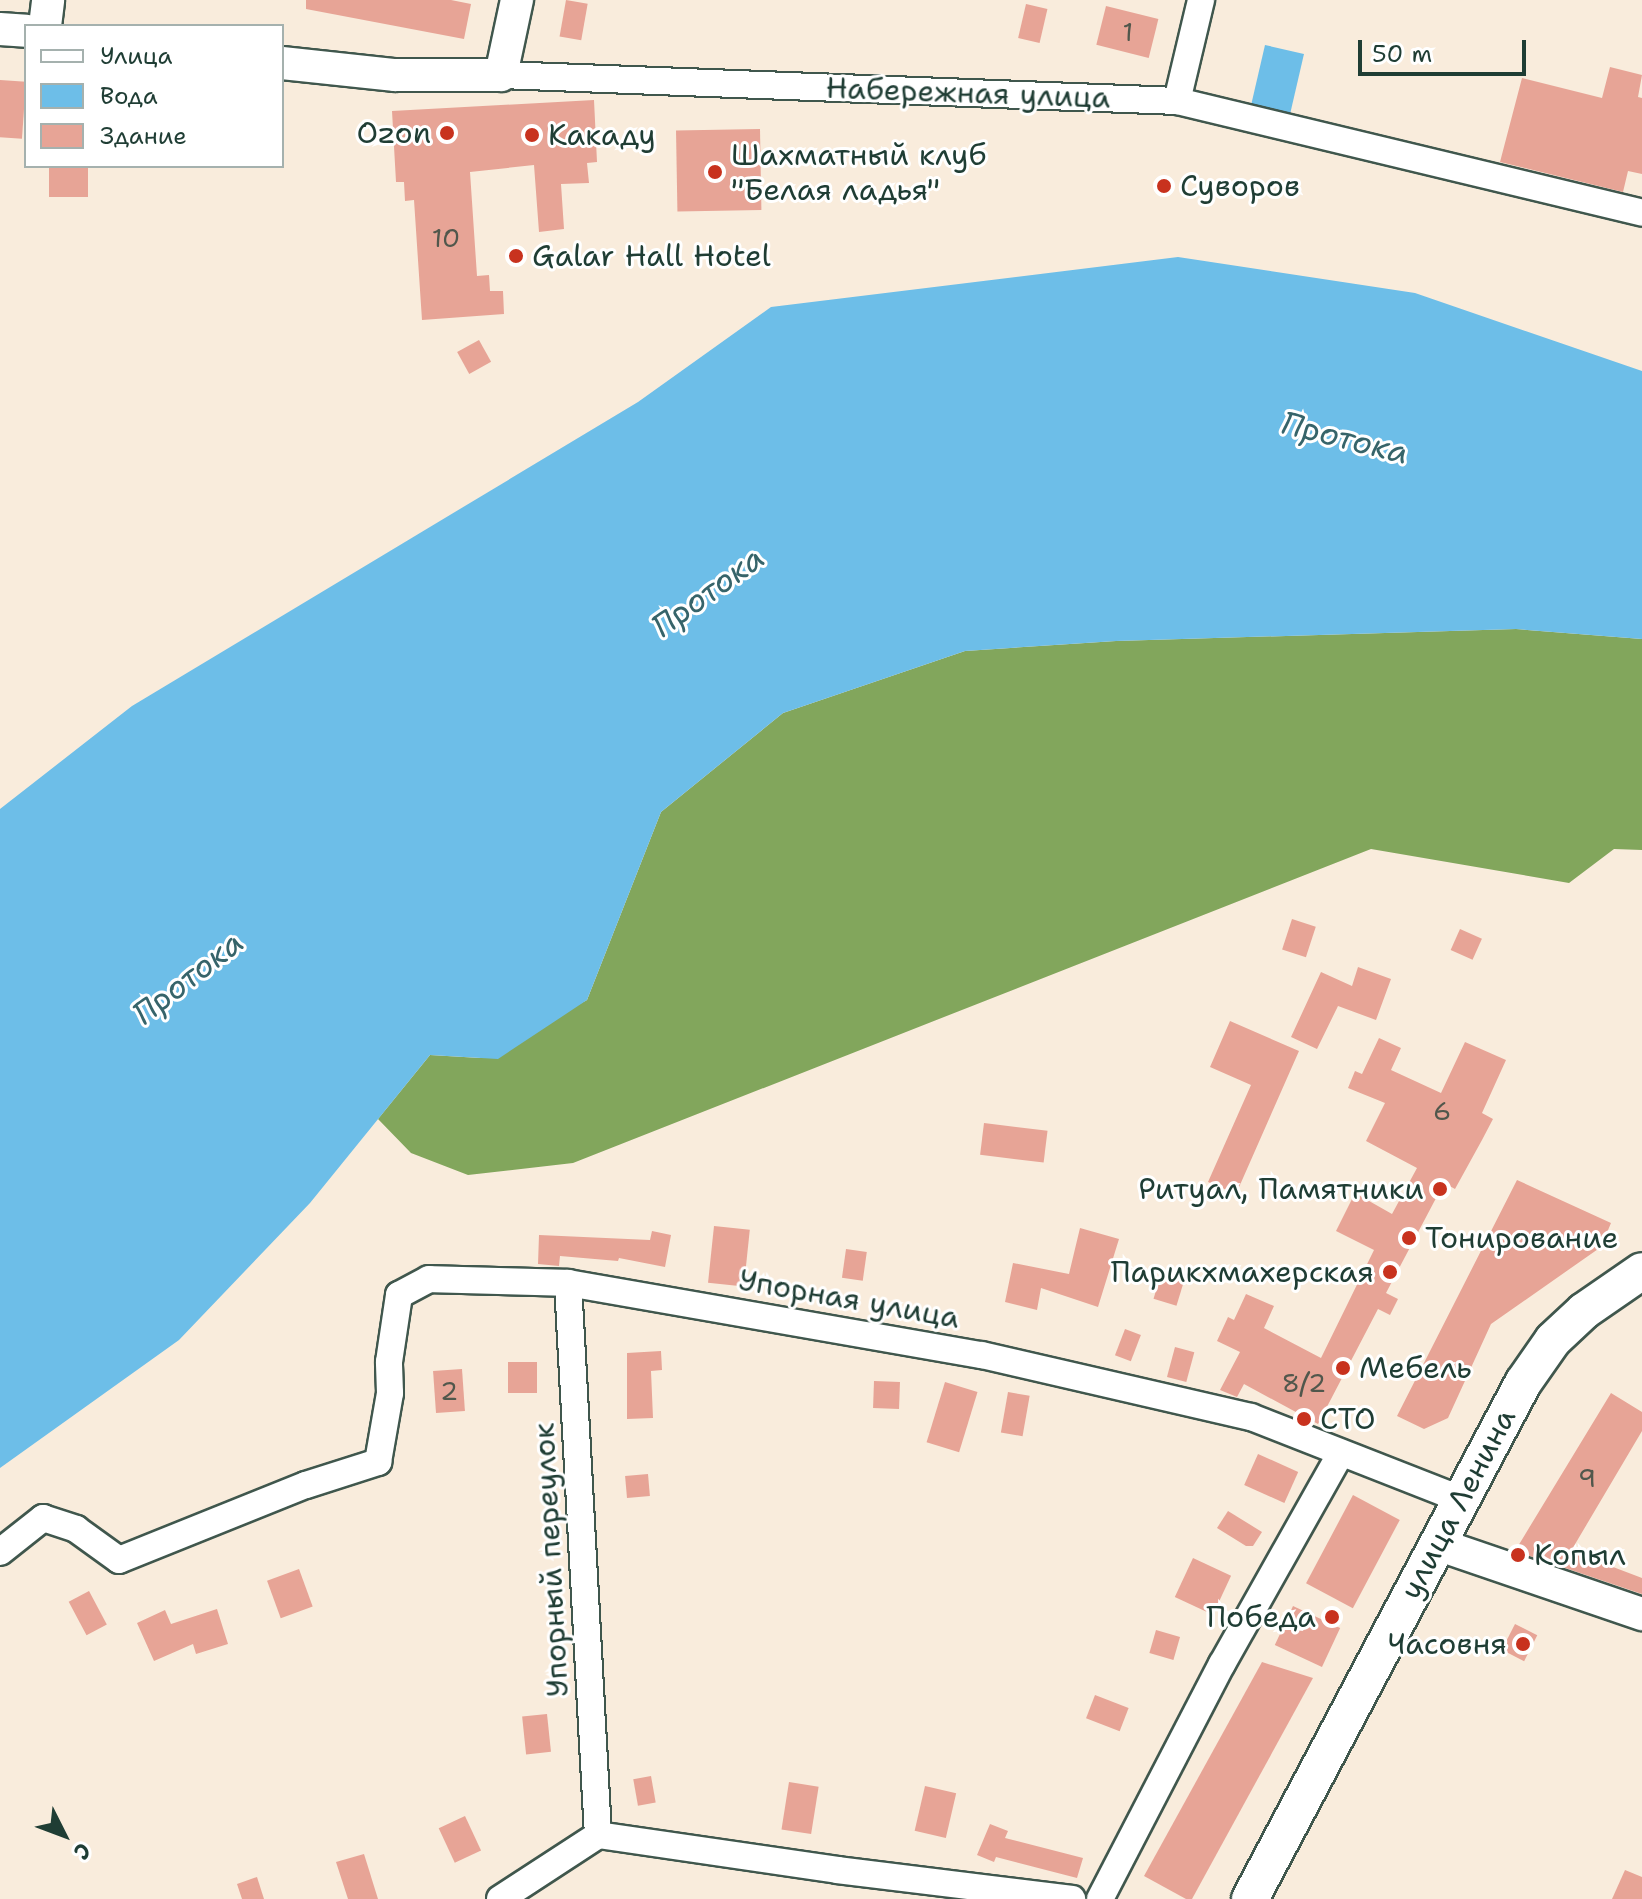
<!DOCTYPE html>
<html>
<head>
<meta charset="utf-8">
<style>
  body { margin:0 }
  #map { position:relative; width:1642px; height:1899px; overflow:hidden; background:#f9ecdc; font-family:"Shantell Sans",sans-serif }
  div>[style] { position:absolute }
  [style*='--x'] { left:calc(var(--x)*1px); top:calc(var(--y)*1px); width:calc(var(--w)*1px); rotate:calc(var(--a)*1deg) }
  .forest>* { inset:0; background:#82a65c }
  .water>* { inset:0; background:#6dbee8; transform-origin:0 0 }
  .building>* { inset:0; background:#e7a496; transform-origin:0 0 }
  .roads { filter:drop-shadow(2px 0 #40574d) drop-shadow(-2px 0 #40574d) drop-shadow(0 2px #40574d) drop-shadow(0 -2px #40574d) }
  .minor>* { height:26px; margin:-13px; padding:0 13px; transform-origin:13px; border-radius:13px; background:#fff }
  .tertiary>* { height:32px; margin:-16px; padding:0 16px; transform-origin:16px; border-radius:16px; background:#fff }
  .secondary>* { height:36px; margin:-18px; padding:0 18px; transform-origin:18px; border-radius:18px; background:#fff }
  .dots>* { width:22px; height:22px; translate:-50% -50%; box-sizing:border-box; border:4px solid #fff; border-radius:50% }
  span { translate:-50% -50%; white-space:nowrap; text-align:center; line-height:1.15; -webkit-text-stroke:6px #fff; paint-order:stroke }
  .number-label { font-size:26px; color:#51574c }
  .number-label span { -webkit-text-stroke-width:0 }
  .street-label { font-size:30px; color:#1f3d34 }
  .poi-label { font-size:30px; color:#1f3d34 }
  .right { translate:-100% -50%; text-align:right }
  .left { translate:0 -50%; text-align:left }
  .water-label { font-size:32px; color:#36646a; font-style:italic }
  .legend { position:absolute; left:24px; top:24px; width:260px; height:144px; box-sizing:border-box; background:#fff; border:2px solid #a5b1ae; margin:0; padding:10px 14px; list-style:none; font-size:24px; color:#1f3d34 }
  .legend li { display:flex; align-items:center; gap:16px; height:40px }
  .legend b { width:40px; border:2px solid #a5b1ae }
  .north { position:absolute; left:24px; top:1795px; width:80px; height:80px; -webkit-text-stroke:6px #fff; paint-order:stroke; rotate:132deg; font-size:22px; font-weight:700; line-height:32px; text-align:center; color:#1f3d34 }
  .north::after { content:''; display:block; margin:auto; width:28px; height:36px; background:#1f3d34; clip-path:polygon(50% 0,100% 100%,50% 72%,0 100%) }
  .scale { position:absolute; left:1358px; top:40px; width:168px; height:36px; box-sizing:border-box; border:4px solid #1f3d34; border-top:0; padding-left:10px; font-size:24px; line-height:28px; white-space:nowrap; color:#1f3d34; -webkit-text-stroke:6px #fff; paint-order:stroke }
</style>
</head>
<body>
<div id="map">
  <div class="forest">
    <i style="clip-path:polygon(1516px 629px,1642px 639px,1642px 850px,1614px 849px,1569px 883px,1371px 849px,573px 1163px,468px 1175px,411px 1153px,378px 1119px,430px 1055px,480px 1058px,587px 1000px,661px 812px,783px 713px,965px 651px,1116px 641px)"></i>
  </div>
  <div class="water">
    <i style="left:1265px;top:45px;width:40px;height:64px;rotate:13deg"></i>
    <i style="clip-path:polygon(1178px 257px,1415px 293px,1642px 371px,1642px 639px,1516px 629px,1116px 641px,965px 651px,783px 713px,661px 812px,587px 1000px,498px 1059px,430px 1055px,310px 1203px,179px 1340px,0 1468px,0 809px,132px 706px,638px 402px,771px 307px)"></i>
  </div>
  <div class="building">
    <i style="clip-path:polygon(306px 0,451px 0,471px 4px,464px 39px,306px 9px)"></i>
    <i style="left:566px;top:0;width:22px;height:37px;rotate:10deg"></i>
    <i style="left:1026px;top:4px;width:22px;height:35px;rotate:13deg"></i>
    <i style="left:1106px;top:6px;width:54px;height:40px;rotate:14deg"></i>
    <i style="clip-path:polygon(1610px 67px,1642px 75px,1638px 97px,1642px 98px,1642px 174px,1628px 171px,1623px 192px,1500px 162px,1522px 78px,1602px 98px)"></i>
    <i style="left:0;top:80px;width:26px;height:57px;rotate:4deg"></i>
    <i style="clip-path:polygon(594px 100px,597px 162px,587px 163px,589px 183px,561px 184px,564px 229px,539px 232px,534px 165px,470px 172px,477px 276px,489px 275px,490px 291px,503px 291px,504px 314px,422px 320px,414px 200px,405px 201px,404px 182px,396px 182px,392px 111px)"></i>
    <i style="left:760px;top:129px;width:81px;height:84px;rotate:89deg"></i>
    <i style="left:49px;top:166px;width:39px;height:31px"></i>
    <i style="left:479px;top:340px;width:25px;height:25px;rotate:61deg"></i>
    <i style="left:1292px;top:919px;width:25px;height:32px;rotate:18deg"></i>
    <i style="left:1460px;top:929px;width:24px;height:23px;rotate:24deg"></i>
    <i style="clip-path:polygon(1358px 967px,1391px 979px,1376px 1020px,1338px 1006px,1317px 1049px,1291px 1037px,1321px 972px,1352px 986px)"></i>
    <i style="clip-path:polygon(1230px 1021px,1299px 1051px,1236px 1194px,1208px 1182px,1251px 1085px,1210px 1067px)"></i>
    <i style="clip-path:polygon(1379px 1038px,1401px 1048px,1391px 1070px,1441px 1093px,1465px 1042px,1506px 1060px,1482px 1113px,1493px 1119px,1482px 1140px,1455px 1189px,1444px 1183px,1386px 1293px,1398px 1299px,1390px 1315px,1378px 1309px,1318px 1424px,1244px 1384px,1237px 1397px,1220px 1390px,1240px 1352px,1217px 1341px,1228px 1317px,1234px 1320px,1246px 1294px,1274px 1306px,1264px 1328px,1321px 1358px,1374px 1250px,1336px 1231px,1355px 1193px,1392px 1214px,1417px 1168px,1366px 1141px,1385px 1103px,1348px 1088px,1355px 1071px,1362px 1074px)"></i>
    <i style="left:984px;top:1123px;width:64px;height:32px;rotate:7deg"></i>
    <i style="clip-path:polygon(1517px 1180px,1611px 1223px,1601px 1247px,1491px 1324px,1448px 1418px,1424px 1429px,1397px 1416px)"></i>
    <i style="left:714px;top:1226px;width:36px;height:57px;rotate:6deg"></i>
    <i style="clip-path:polygon(1080px 1228px,1119px 1239px,1098px 1307px,1041px 1288px,1037px 1310px,1005px 1302px,1013px 1263px,1069px 1274px)"></i>
    <i style="clip-path:polygon(652px 1231px,671px 1235px,665px 1267px,619px 1258px,618px 1261px,560px 1256px,559px 1266px,538px 1264px,539px 1235px,650px 1240px)"></i>
    <i style="left:846px;top:1249px;width:21px;height:29px;rotate:8deg"></i>
    <i style="left:1162px;top:1271px;width:24px;height:29px;rotate:17deg"></i>
    <i style="left:1125px;top:1329px;width:17px;height:28px;rotate:21deg"></i>
    <i style="left:1175px;top:1347px;width:20px;height:31px;rotate:15deg"></i>
    <i style="clip-path:polygon(661px 1351px,662px 1370px,651px 1371px,653px 1418px,627px 1419px,627px 1353px)"></i>
    <i style="left:508px;top:1362px;width:29px;height:31px"></i>
    <i style="left:462px;top:1369px;width:42px;height:29px;rotate:86deg"></i>
    <i style="left:874px;top:1381px;width:26px;height:27px;rotate:2deg"></i>
    <i style="left:945px;top:1382px;width:34px;height:63px;rotate:17deg"></i>
    <i style="left:1008px;top:1392px;width:22px;height:41px;rotate:10deg"></i>
    <i style="clip-path:polygon(1611px 1393px,1642px 1412px,1642px 1431px,1571px 1551px,1642px 1578px,1642px 1594px,1515px 1551px)"></i>
    <i style="left:1258px;top:1454px;width:44px;height:34px;rotate:24deg"></i>
    <i style="left:648px;top:1474px;width:22px;height:23px;rotate:85deg"></i>
    <i style="left:1353px;top:1495px;width:53px;height:100px;rotate:28deg"></i>
    <i style="clip-path:polygon(1228px 1511px,1262px 1532px,1253px 1546px,1246px 1546px,1217px 1528px)"></i>
    <i style="left:1193px;top:1558px;width:42px;height:43px;rotate:25deg"></i>
    <i style="left:299px;top:1569px;width:40px;height:34px;rotate:70deg"></i>
    <i style="left:89px;top:1591px;width:38px;height:23px;rotate:62deg"></i>
    <i style="left:1293px;top:1606px;width:52px;height:43px;rotate:25deg"></i>
    <i style="clip-path:polygon(217px 1609px,228px 1644px,196px 1654px,193px 1644px,154px 1661px,137px 1623px,165px 1610px,171px 1624px)"></i>
    <i style="left:1515px;top:1624px;width:25px;height:29px;rotate:27deg"></i>
    <i style="left:1156px;top:1630px;width:25px;height:24px;rotate:16deg"></i>
    <i style="clip-path:polygon(1262px 1662px,1313px 1678px,1192px 1899px,1186px 1899px,1144px 1876px)"></i>
    <i style="left:1095px;top:1695px;width:36px;height:25px;rotate:21deg"></i>
    <i style="left:547px;top:1714px;width:38px;height:25px;rotate:84deg"></i>
    <i style="left:651px;top:1776px;width:27px;height:18px;rotate:80deg"></i>
    <i style="left:789px;top:1782px;width:30px;height:48px;rotate:9deg"></i>
    <i style="left:925px;top:1786px;width:32px;height:46px;rotate:13deg"></i>
    <i style="left:465px;top:1816px;width:38px;height:29px;rotate:65deg"></i>
    <i style="clip-path:polygon(990px 1824px,1008px 1831px,1005px 1838px,1083px 1858px,1077px 1878px,996px 1857px,994px 1862px,977px 1855px)"></i>
    <i style="clip-path:polygon(364px 1854px,378px 1899px,348px 1899px,336px 1862px)"></i>
    <i style="clip-path:polygon(1625px 1870px,1642px 1877px,1642px 1899px,1612px 1899px)"></i>
    <i style="clip-path:polygon(257px 1877px,264px 1899px,242px 1899px,237px 1884px)"></i>
  </div>
  <div class="roads">
    <div class="minor">
      <i style="--x:501;--y:75;--w:676;--a:2.2"></i>
      <i style="--x:1177;--y:101;--w:478;--a:13.5"></i>
      <i style="--x:1177;--y:101;--w:104;--a:-76.6"></i>
      <i style="--x:568;--y:1283;--w:553;--a:86.89"></i>
      <i style="--x:0;--y:1552;--w:55;--a:-38.3"></i>
      <i style="--x:43;--y:1518;--w:35;--a:18"></i>
      <i style="--x:76;--y:1529;--w:53;--a:35.8"></i>
      <i style="--x:119;--y:1560;--w:201;--a:-21.9"></i>
      <i style="--x:306;--y:1485;--w:76;--a:-17.7"></i>
      <i style="--x:378;--y:1462;--w:70;--a:-80.1"></i>
      <i style="--x:390;--y:1393;--w:31;--a:-92"></i>
      <i style="--x:389;--y:1362;--w:68;--a:-81.5"></i>
      <i style="--x:399;--y:1295;--w:34;--a:-28"></i>
      <i style="--x:429;--y:1279;--w:139;--a:1.6"></i>
      <i style="--x:568;--y:1283;--w:420;--a:9.9"></i>
      <i style="--x:982;--y:1355;--w:276;--a:13"></i>
      <i style="--x:1251;--y:1417;--w:225;--a:21.4"></i>
      <i style="--x:500;--y:1899;--w:117;--a:-33.1"></i>
      <i style="--x:598;--y:1835;--w:242;--a:8.3"></i>
      <i style="--x:837;--y:1870;--w:237;--a:7"></i>
      <i style="--x:1100;--y:1899;--w:265;--a:-62.6"></i>
      <i style="--x:1222;--y:1664;--w:242;--a:-60.6"></i>
    </div>
    <div class="tertiary">
      <i style="--x:45;--y:26;--w:26;--a:-83"></i>
      <i style="--x:0;--y:29;--w:26;--a:4"></i>
      <i style="--x:282;--y:63;--w:114;--a:6.1"></i>
      <i style="--x:395;--y:75;--w:106;--a:0"></i>
      <i style="--x:501;--y:75;--w:77;--a:-78"></i>
      <i style="--x:1437;--y:1544;--w:217;--a:18.9"></i>
    </div>
    <div class="secondary">
      <i style="--x:1250;--y:1899;--w:584;--a:-62.12"></i>
      <i style="--x:1523;--y:1383;--w:52;--a:-55.1"></i>
      <i style="--x:1553;--y:1340;--w:42;--a:-43.1"></i>
      <i style="--x:1584;--y:1311;--w:70;--a:-34.6"></i>
    </div>
  </div>
  <div class="dots">
    <i style="left:447px;top:133px;background:#c8321e"></i>
    <i style="left:532px;top:135px;background:#c8321e"></i>
    <i style="left:715px;top:172px;background:#c8321e"></i>
    <i style="left:1164px;top:186px;background:#c8321e"></i>
    <i style="left:516px;top:256px;background:#c8321e"></i>
    <i style="left:1440px;top:1189px;background:#c8321e"></i>
    <i style="left:1409px;top:1238px;background:#c8321e"></i>
    <i style="left:1390px;top:1272px;background:#c8321e"></i>
    <i style="left:1343px;top:1368px;background:#c8321e"></i>
    <i style="left:1304px;top:1419px;background:#c8321e"></i>
    <i style="left:1518px;top:1555px;background:#c8321e"></i>
    <i style="left:1332px;top:1617px;background:#c8321e"></i>
    <i style="left:1523px;top:1644px;background:#c8321e"></i>
  </div>
  <div class="number-label">
    <span style="left:1128px;top:32px">1</span>
    <span style="left:446px;top:238px">10</span>
    <span style="left:1442px;top:1111px">6</span>
    <span style="left:1304px;top:1383px">8/2</span>
    <span style="left:449px;top:1391px">2</span>
    <span style="left:1587px;top:1478px">9</span>
  </div>
  <div class="street-label">
    <span style="left:968px;top:93px;rotate:2deg">Набережная улица</span>
    <span style="left:849px;top:1299px;rotate:10deg">Упорная улица</span>
    <span style="left:1458px;top:1504px;rotate:-62deg">улица Ленина</span>
    <span style="left:551px;top:1560px;rotate:-93deg">Упорный переулок</span>
  </div>
  <div class="poi-label">
    <span class="right" style="left:431px;top:133px">Ozon</span>
    <span class="left" style="left:548px;top:135px">Какаду</span>
    <span class="left" style="left:731px;top:172px">Шахматный клуб<br>"Белая ладья"</span>
    <span class="left" style="left:1180px;top:186px">Суворов</span>
    <span class="left" style="left:532px;top:256px">Galar Hall Hotel</span>
    <span class="right" style="left:1424px;top:1189px">Ритуал, Памятники</span>
    <span class="left" style="left:1425px;top:1238px">Тонирование</span>
    <span class="right" style="left:1374px;top:1272px">Парикхмахерская</span>
    <span class="left" style="left:1359px;top:1368px">Мебель</span>
    <span class="left" style="left:1320px;top:1419px">СТО</span>
    <span class="left" style="left:1534px;top:1555px">Копыл</span>
    <span class="right" style="left:1316px;top:1617px">Победа</span>
    <span class="right" style="left:1507px;top:1644px">Часовня</span>
  </div>
  <div class="water-label">
    <span style="left:1345px;top:438px;rotate:14deg">Протока</span>
    <span style="left:708px;top:592px;rotate:-36deg">Протока</span>
    <span style="left:188px;top:978px;rotate:-38deg">Протока</span>
  </div>
  <ul class="legend">
  <li><b style="height:10px;background:#fff"></b>Улица</li>
  <li><b style="height:22px;background:#6dbee8"></b>Вода</li>
  <li><b style="height:22px;background:#e7a496"></b>Здание</li>
  </ul>
  <div class="north">С</div>
  <div class="scale">50 m</div>
</div>
</body>
</html>
